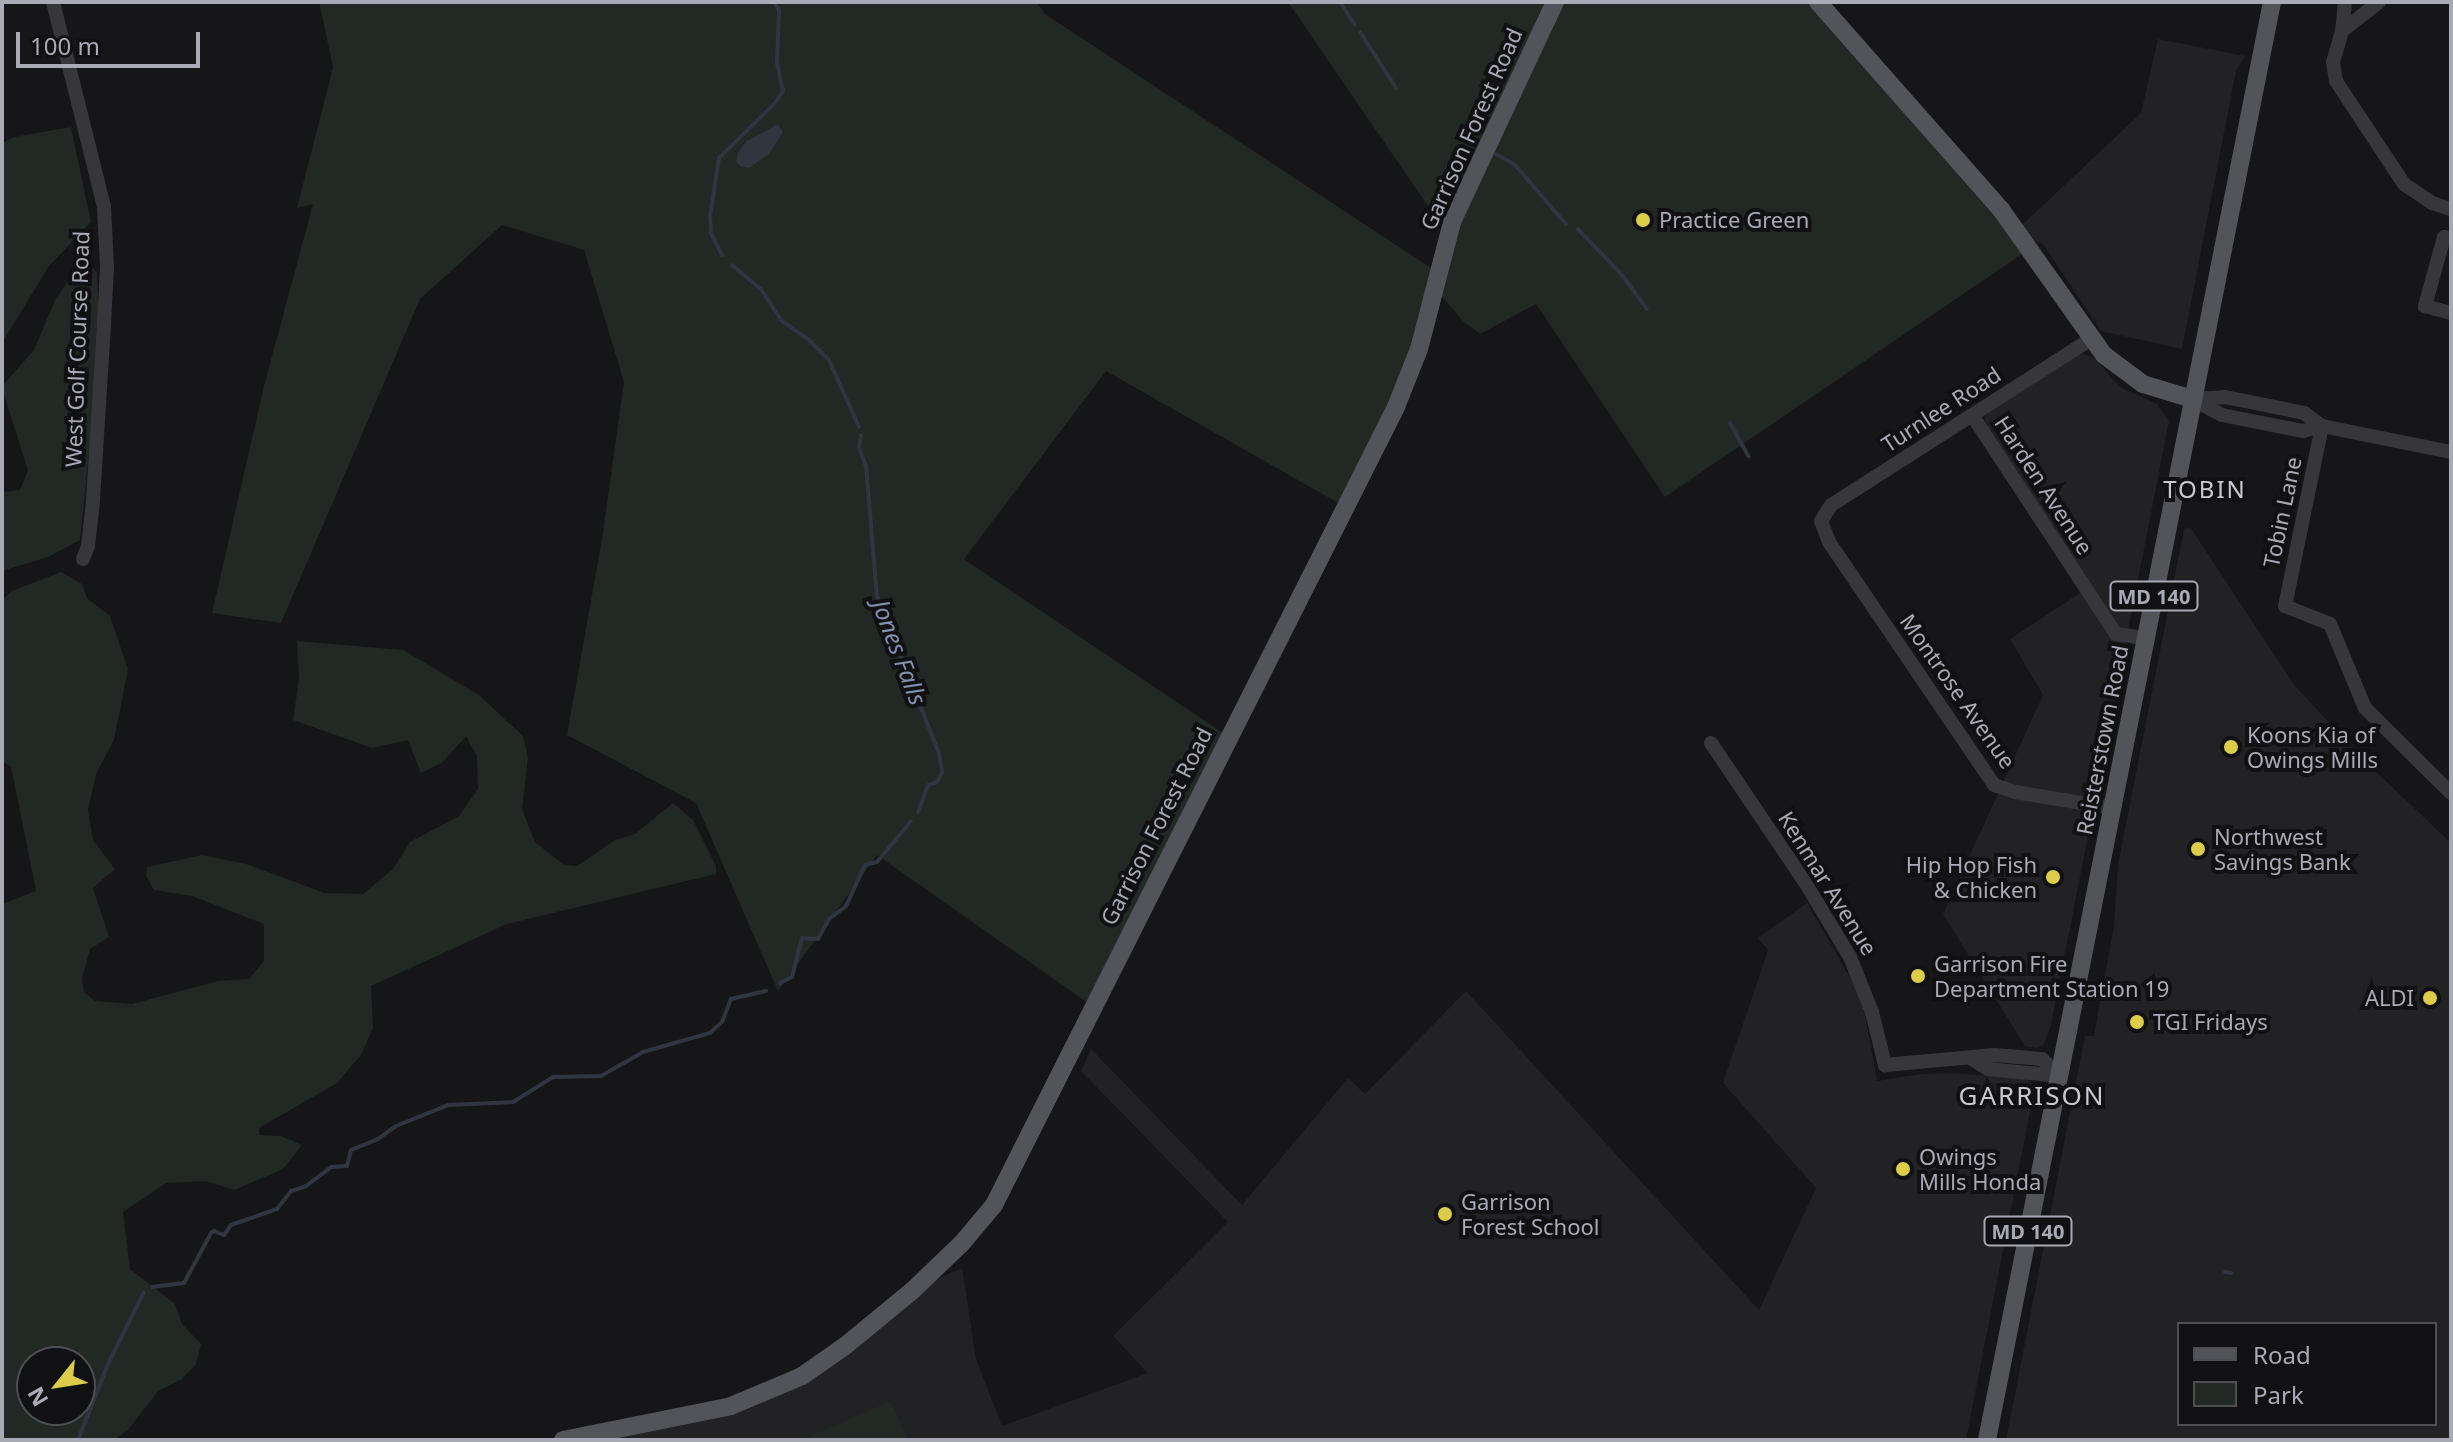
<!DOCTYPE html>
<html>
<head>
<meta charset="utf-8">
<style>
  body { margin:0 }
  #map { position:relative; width:2453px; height:1442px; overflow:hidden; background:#161517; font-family:"Noto Sans",sans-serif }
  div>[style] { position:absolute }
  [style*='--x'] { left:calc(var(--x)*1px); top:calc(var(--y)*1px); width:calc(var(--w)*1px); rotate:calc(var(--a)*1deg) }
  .built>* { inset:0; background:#222124 }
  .green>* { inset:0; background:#222824 }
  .water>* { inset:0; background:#30353e }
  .stream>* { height:4px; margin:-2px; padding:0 2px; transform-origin:2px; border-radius:2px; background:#30353e }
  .minor>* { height:14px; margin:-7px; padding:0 7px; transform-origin:7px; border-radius:7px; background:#37373b }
  .major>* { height:18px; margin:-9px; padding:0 9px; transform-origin:9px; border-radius:9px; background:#53535a }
  .dots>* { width:22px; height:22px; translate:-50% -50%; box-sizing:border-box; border:4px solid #111012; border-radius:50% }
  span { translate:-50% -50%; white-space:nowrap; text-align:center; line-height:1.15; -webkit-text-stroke:8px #111012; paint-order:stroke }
  .shield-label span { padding:2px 6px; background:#111012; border:2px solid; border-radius:6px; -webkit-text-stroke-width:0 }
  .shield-label { font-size:20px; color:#a9aab5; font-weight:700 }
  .street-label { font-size:22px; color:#a9aab5 }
  .poi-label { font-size:22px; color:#a9aab5 }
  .left { translate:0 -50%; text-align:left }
  .right { translate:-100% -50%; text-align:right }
  .neighbourhood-label { font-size:24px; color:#c9c9d2; letter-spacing:2px }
  .water-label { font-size:24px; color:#8490ac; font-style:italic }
  .quarter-label { font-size:26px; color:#c9c9d2; letter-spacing:2px }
  .frame { position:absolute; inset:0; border:4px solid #a9aab5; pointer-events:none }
  .legend { position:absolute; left:2177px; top:1322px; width:260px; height:104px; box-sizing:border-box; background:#111012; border:2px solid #4e4e53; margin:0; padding:10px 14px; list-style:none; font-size:24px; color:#a9aab5 }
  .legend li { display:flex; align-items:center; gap:16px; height:40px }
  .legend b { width:40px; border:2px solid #4e4e53 }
  .north { position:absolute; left:16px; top:1346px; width:80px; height:80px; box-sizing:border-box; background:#111012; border:2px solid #4e4e53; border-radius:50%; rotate:240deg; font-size:22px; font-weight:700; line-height:32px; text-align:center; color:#a9aab5 }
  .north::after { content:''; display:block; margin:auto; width:28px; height:36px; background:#dbcd49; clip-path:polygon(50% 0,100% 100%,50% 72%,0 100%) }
  .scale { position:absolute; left:16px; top:32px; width:184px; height:36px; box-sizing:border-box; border:4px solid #a9aab5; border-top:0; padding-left:10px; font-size:24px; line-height:28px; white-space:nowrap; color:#a9aab5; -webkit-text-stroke:6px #111012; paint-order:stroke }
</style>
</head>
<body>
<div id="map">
  <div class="built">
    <i style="clip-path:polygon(2158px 39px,2245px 56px,2236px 71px,2182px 349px,2101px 331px,2043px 244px,2033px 240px,2021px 226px,2141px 113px)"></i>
    <i style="clip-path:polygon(2079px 352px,2094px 358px,2120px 387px,2157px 404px,2169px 421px,2051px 1025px,2044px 1044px,2037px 1048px,2025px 1046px,1943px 914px,2043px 695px,2010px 639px,2091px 586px,1985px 424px,1985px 417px,1989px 411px)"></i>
    <i style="clip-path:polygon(evenodd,2190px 527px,2295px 686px,2370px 766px,2451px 843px,2451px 1440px,2006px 1440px,2085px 1036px,2094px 1036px,2114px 925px,2118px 865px,2184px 529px,2190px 527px,2179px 1324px,2435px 1324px,2435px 1424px,2179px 1424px,2179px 1324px)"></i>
    <i style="clip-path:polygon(1807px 903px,1855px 986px,1865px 1015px,1877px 1081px,1921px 1074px,1954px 1073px,2027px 1079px,2035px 1086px,1966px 1440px,604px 1440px,731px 1411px,931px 1282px,962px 1268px,976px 1359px,1002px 1426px,1148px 1373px,1113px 1336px,1228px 1222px,1081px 1071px,1091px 1049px,1242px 1205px,1348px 1078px,1365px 1094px,1466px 991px,1759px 1310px,1816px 1188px,1723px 1083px,1768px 950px,1758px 938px)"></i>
  </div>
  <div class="green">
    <i style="clip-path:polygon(319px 2px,1037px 2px,1045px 14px,1431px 268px,1443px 228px,1288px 2px,1809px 2px,1844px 45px,1931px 138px,2025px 252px,1665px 497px,1536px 304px,1480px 334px,1463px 321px,1430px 283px,1405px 372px,1340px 504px,1106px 371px,964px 559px,1223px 733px,1088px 1003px,877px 855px,778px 991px,696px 803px,567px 735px,602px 539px,624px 382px,584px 250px,502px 225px,420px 299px,281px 623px,212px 613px,264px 386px,313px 204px,297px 208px,333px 67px)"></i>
    <i style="clip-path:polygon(71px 127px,91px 222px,49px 266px,2px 343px,2px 143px,14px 137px)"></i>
    <i style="clip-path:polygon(88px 263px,97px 272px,100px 347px,80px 540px,48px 557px,2px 571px,2px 492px,20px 490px,28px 470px,3px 392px,4px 384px,34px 350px,56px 298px,76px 271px)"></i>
    <i style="clip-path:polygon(evenodd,61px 572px,82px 584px,87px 598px,110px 616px,128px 669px,114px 740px,96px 774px,88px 810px,93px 840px,115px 869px,93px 888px,109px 937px,90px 949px,82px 978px,84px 992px,95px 1001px,132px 1004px,218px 981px,249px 979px,264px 961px,264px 924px,192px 896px,154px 890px,146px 876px,147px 867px,202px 855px,246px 864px,325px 893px,363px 894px,393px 869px,410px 842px,459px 816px,478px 789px,477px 756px,466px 736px,443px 762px,421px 773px,408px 740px,372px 748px,293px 720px,299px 679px,297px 641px,403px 650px,479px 695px,523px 736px,528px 758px,522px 809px,535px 842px,564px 865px,577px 866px,615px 840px,635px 834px,673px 803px,693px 820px,716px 866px,716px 874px,507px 924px,371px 986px,373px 1028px,361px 1055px,337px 1083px,259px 1128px,259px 1135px,281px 1136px,302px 1145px,283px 1169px,234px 1190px,206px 1181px,166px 1183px,123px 1212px,130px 1269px,175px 1304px,182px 1324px,201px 1344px,196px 1364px,182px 1379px,158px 1391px,128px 1430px,114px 1440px,2px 1440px,2px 904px,36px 891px,11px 767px,2px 761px,2px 600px,12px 591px,61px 572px,32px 1362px,80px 1362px,80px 1410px,32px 1410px,32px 1362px)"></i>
    <i style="clip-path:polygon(891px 1401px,908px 1440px,801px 1440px)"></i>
  </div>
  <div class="water">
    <i style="clip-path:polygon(778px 124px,783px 132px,769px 154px,749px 168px,740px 166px,736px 161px,738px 153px,747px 141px)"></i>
  </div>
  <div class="stream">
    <i style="--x:1340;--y:2;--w:27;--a:57"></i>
    <i style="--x:1360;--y:32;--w:67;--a:57.3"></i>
    <i style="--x:1496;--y:154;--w:22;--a:30"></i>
    <i style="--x:1515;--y:165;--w:78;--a:49.2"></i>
    <i style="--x:1578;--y:229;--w:64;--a:46.3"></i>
    <i style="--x:1622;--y:275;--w:42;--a:53.7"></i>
    <i style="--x:722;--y:255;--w:25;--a:-117"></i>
    <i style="--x:711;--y:233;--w:17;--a:-93"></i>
    <i style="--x:710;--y:216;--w:59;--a:-81.2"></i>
    <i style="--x:719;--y:158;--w:78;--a:-44.5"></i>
    <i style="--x:775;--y:103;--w:14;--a:-56"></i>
    <i style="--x:783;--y:91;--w:30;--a:-102"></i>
    <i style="--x:777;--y:62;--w:52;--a:-87.8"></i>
    <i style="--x:779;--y:10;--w:9;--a:-122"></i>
    <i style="--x:732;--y:265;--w:38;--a:40"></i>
    <i style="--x:761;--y:289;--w:38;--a:57"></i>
    <i style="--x:782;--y:321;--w:32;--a:35"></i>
    <i style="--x:808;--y:339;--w:30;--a:45"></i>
    <i style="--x:829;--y:360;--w:73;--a:65.9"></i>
    <i style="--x:1730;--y:423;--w:38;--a:61"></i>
    <i style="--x:861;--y:435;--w:13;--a:99"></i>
    <i style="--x:859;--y:448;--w:19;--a:69"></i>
    <i style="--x:866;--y:466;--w:130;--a:85.2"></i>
    <i style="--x:877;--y:596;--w:169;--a:68.5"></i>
    <i style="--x:939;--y:753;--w:20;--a:81"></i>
    <i style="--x:942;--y:773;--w:10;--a:119"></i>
    <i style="--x:937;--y:782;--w:9;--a:162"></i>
    <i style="--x:928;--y:785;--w:29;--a:110"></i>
    <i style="--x:780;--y:983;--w:13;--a:-27"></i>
    <i style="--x:792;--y:977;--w:40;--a:-75.6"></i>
    <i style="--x:802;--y:938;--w:16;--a:4"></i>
    <i style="--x:818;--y:939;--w:23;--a:-61"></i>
    <i style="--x:829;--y:919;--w:21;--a:-37"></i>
    <i style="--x:846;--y:906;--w:45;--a:-65.1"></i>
    <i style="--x:865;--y:865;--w:12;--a:-14"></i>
    <i style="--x:877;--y:862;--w:53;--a:-50.3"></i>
    <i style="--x:2225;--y:1272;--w:6;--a:9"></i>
    <i style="--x:152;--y:1287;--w:32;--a:-7"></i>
    <i style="--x:184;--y:1283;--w:57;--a:-61.6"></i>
    <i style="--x:211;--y:1233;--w:4;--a:-34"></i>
    <i style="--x:214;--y:1231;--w:11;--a:22"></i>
    <i style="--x:224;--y:1235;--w:12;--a:-55"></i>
    <i style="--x:231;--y:1225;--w:49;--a:-19.2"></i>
    <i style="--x:277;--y:1209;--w:23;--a:-52"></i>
    <i style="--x:291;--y:1191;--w:16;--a:-18"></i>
    <i style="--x:306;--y:1186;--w:31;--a:-37"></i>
    <i style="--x:331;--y:1167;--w:16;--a:-4"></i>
    <i style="--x:347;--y:1166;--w:16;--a:-76"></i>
    <i style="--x:351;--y:1150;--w:29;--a:-22"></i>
    <i style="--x:378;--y:1139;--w:22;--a:-36"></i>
    <i style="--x:396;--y:1126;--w:56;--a:-22"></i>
    <i style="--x:448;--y:1105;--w:65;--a:-2.6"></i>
    <i style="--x:513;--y:1102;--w:47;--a:-32"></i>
    <i style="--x:553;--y:1077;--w:48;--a:-1.2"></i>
    <i style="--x:601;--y:1076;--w:48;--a:-29.7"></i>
    <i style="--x:643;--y:1052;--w:70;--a:-15.8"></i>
    <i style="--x:710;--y:1033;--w:16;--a:-43"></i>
    <i style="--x:722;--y:1022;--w:25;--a:-69"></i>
    <i style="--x:731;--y:999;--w:36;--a:-13"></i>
    <i style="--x:78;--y:1440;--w:82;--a:-68.5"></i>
    <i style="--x:108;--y:1364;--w:80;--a:-63.4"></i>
  </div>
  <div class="minor">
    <i style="--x:53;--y:2;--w:211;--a:76"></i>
    <i style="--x:104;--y:207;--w:60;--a:87.1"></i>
    <i style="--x:107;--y:267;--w:58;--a:93"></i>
    <i style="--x:104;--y:325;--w:176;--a:93.6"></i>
    <i style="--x:93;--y:501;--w:45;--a:96.3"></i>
    <i style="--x:88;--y:546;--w:14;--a:111"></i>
    <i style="--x:2379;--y:2;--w:47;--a:141.9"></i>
    <i style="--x:2342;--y:31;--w:32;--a:106"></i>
    <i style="--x:2333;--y:62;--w:19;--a:81"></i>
    <i style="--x:2336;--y:81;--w:123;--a:56.6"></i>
    <i style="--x:2404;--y:184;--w:34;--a:34"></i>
    <i style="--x:2432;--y:203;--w:20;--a:18"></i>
    <i style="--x:2342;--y:31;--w:29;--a:-84"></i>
    <i style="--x:2451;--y:239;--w:7;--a:-164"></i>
    <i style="--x:2444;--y:237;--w:72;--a:105.4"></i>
    <i style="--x:2425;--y:306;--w:27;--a:15"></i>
    <i style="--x:2091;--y:339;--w:308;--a:147.4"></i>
    <i style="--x:1831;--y:505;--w:19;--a:122"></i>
    <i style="--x:1821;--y:521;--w:22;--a:69"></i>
    <i style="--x:1829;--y:542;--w:294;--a:55.8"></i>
    <i style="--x:1994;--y:785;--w:22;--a:18"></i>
    <i style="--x:2015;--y:792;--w:99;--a:9.3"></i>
    <i style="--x:2192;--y:399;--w:34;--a:28"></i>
    <i style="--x:2222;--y:415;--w:83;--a:11.2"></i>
    <i style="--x:2303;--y:431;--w:20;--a:-15"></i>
    <i style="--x:2322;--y:426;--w:132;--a:11.4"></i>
    <i style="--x:2192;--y:399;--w:33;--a:-3"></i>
    <i style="--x:2225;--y:397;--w:81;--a:11.4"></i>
    <i style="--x:2304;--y:413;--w:22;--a:36"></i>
    <i style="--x:1972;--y:415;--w:262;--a:56.7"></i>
    <i style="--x:2116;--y:634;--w:30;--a:8"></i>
    <i style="--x:2322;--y:426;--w:184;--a:101.6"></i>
    <i style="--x:2285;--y:606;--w:48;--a:21.8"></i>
    <i style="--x:2330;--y:624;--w:91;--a:67.4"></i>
    <i style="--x:2365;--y:708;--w:121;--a:44.7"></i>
    <i style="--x:1711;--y:743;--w:174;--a:56"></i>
    <i style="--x:1808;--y:887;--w:82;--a:59"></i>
    <i style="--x:1850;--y:957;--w:59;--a:68.2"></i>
    <i style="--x:1872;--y:1012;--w:55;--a:76.2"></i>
    <i style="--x:1885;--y:1065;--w:110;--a:-5.2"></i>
    <i style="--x:1995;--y:1055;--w:47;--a:4.9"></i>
    <i style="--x:2042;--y:1059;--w:24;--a:45"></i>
    <i style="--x:1972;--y:1059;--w:19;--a:32"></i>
    <i style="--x:1988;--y:1069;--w:71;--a:5.6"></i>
  </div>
  <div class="major">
    <i style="--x:1818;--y:2;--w:278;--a:48.6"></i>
    <i style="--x:2002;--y:211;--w:176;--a:54.7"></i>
    <i style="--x:2104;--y:355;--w:49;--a:36.6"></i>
    <i style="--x:2143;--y:384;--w:51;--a:17"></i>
    <i style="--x:563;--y:1440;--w:171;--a:-11.4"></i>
    <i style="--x:731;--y:1406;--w:77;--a:-22.9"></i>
    <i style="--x:802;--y:1376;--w:52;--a:-34.9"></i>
    <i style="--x:845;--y:1346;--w:87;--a:-39.4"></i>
    <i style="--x:912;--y:1291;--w:69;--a:-43.8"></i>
    <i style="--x:962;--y:1243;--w:50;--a:-49.9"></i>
    <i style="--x:994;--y:1205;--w:894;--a:-63.26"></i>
    <i style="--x:1396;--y:407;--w:62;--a:-68.4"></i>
    <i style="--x:1419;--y:349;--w:131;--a:-75.4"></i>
    <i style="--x:1452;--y:222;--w:243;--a:-64.9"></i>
    <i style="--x:1987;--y:1440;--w:1466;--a:-78.79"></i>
  </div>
  <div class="dots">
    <i style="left:1643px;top:220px;background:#dbcd49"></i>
    <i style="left:2231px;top:747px;background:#dbcd49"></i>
    <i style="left:2198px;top:849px;background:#dbcd49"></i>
    <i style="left:2053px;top:877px;background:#dbcd49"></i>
    <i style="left:1918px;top:976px;background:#dbcd49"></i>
    <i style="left:2430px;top:998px;background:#dbcd49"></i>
    <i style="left:2137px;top:1022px;background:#dbcd49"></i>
    <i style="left:1903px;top:1169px;background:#dbcd49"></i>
    <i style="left:1445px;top:1214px;background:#dbcd49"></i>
  </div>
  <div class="shield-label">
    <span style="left:2154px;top:596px">MD 140</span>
    <span style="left:2028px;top:1231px">MD 140</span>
  </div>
  <div class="street-label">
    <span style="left:1471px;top:129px;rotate:-66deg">Garrison Forest Road</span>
    <span style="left:77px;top:349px;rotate:-88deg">West Golf Course Road</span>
    <span style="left:1941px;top:409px;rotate:-33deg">Turnlee Road</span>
    <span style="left:2044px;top:485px;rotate:57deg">Harden Avenue</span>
    <span style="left:2282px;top:512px;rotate:-78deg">Tobin Lane</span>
    <span style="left:1958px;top:691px;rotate:55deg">Montrose Avenue</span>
    <span style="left:2102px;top:740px;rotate:-79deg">Reisterstown Road</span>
    <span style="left:1156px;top:826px;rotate:-63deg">Garrison Forest Road</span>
    <span style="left:1828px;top:883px;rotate:58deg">Kenmar Avenue</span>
  </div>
  <div class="poi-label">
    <span class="left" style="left:1659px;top:220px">Practice Green</span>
    <span class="left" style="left:2247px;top:747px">Koons Kia of<br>Owings Mills</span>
    <span class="left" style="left:2214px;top:849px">Northwest<br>Savings Bank</span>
    <span class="right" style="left:2037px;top:877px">Hip Hop Fish<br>&amp; Chicken</span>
    <span class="left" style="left:1934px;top:976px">Garrison Fire<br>Department Station 19</span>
    <span class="right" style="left:2414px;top:998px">ALDI</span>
    <span class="left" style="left:2153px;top:1022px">TGI Fridays</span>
    <span class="left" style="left:1919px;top:1169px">Owings<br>Mills Honda</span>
    <span class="left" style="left:1461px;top:1214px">Garrison<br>Forest School</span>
  </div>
  <div class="neighbourhood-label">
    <span style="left:2205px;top:489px">TOBIN</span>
  </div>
  <div class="water-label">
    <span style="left:900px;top:652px;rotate:69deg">Jones Falls</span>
  </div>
  <div class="quarter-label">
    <span style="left:2032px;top:1096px">GARRISON</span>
  </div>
  <div class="frame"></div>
  <ul class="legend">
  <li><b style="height:10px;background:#53535a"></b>Road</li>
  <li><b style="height:22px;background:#222824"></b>Park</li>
  </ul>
  <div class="north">N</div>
  <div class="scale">100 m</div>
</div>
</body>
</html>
